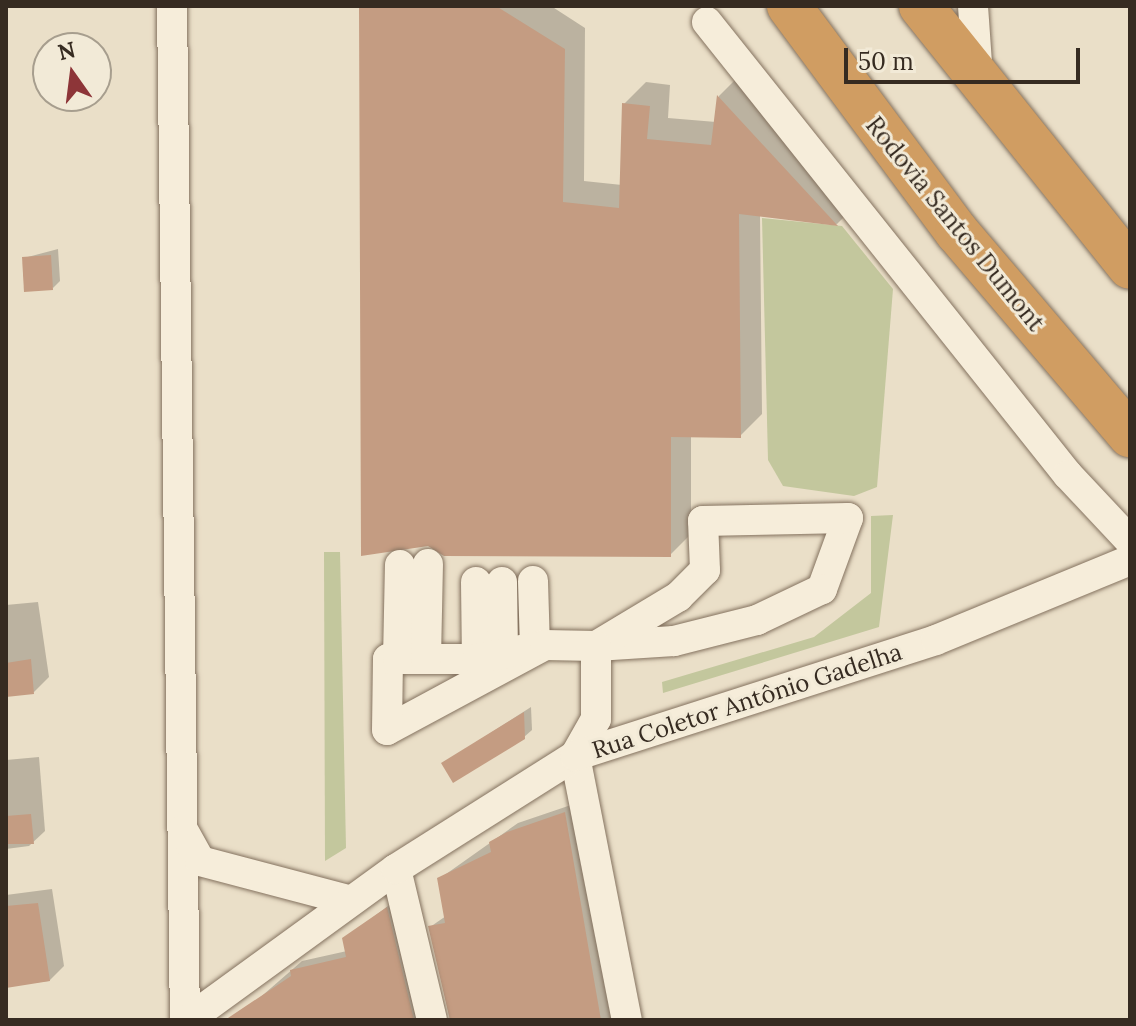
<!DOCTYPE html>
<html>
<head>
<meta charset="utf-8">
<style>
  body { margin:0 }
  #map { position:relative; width:1136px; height:1026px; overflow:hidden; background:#eadfc8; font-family:Lora,serif }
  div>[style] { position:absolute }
  .green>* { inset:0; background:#c3c79d }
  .shadow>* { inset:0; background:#0003 }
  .building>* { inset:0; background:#c49c82 }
  .roads { filter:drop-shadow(0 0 2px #84725f) drop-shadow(0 0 2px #84725f) }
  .minor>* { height:30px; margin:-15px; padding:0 15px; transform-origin:15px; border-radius:15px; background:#f6edda }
  .highway>* { height:44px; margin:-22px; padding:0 22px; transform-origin:22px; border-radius:22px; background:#d09d62 }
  span { translate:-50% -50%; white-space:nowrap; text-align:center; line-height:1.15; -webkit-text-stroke:6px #f2ead7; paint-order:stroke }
  .street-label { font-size:24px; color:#362b21 }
  .frame { position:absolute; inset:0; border:8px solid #362b21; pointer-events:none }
  .north { position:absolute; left:32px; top:32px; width:80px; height:80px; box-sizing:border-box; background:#f2ead7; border:2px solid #a79e8e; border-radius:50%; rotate:346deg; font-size:22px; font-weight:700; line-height:32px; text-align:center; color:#362b21 }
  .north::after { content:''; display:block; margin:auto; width:28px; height:36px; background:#8d3538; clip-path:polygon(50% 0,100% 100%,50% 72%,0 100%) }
  .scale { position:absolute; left:844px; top:48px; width:236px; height:36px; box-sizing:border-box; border:4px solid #362b21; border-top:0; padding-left:10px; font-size:24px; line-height:28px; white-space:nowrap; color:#362b21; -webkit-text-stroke:6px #f2ead7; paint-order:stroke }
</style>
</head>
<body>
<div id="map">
  <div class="green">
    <i style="clip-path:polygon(762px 218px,842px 226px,893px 289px,877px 487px,854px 496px,783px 486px,768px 460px)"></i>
    <i style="clip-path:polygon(893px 515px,879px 627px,663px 693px,662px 682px,814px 637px,871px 593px,871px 516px)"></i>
    <i style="clip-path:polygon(324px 552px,340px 552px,346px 848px,325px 861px)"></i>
  </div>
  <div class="shadow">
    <i style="clip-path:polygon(361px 6px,551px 6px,585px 28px,584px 181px,622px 185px,624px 104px,646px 82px,670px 85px,668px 118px,716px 122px,719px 96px,740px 75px,858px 203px,837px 224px,760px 215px,762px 414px,740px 436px,691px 435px,691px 534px,670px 555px)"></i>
    <i style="clip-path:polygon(58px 249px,60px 281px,53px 288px,24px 258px)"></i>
    <i style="clip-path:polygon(38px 602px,49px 677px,34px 692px,6px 695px,6px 605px)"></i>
    <i style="clip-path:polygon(531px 707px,532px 730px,524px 737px,444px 763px)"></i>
    <i style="clip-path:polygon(39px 757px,45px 831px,29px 846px,6px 849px,6px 760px)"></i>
    <i style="clip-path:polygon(574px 804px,612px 1020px,450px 1020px,430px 927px,446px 916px,439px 879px,518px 823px)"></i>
    <i style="clip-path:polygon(52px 889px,64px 966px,49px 981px,6px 986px,6px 895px)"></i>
    <i style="clip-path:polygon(396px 900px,428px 1020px,234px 1020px,302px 961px,347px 951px,344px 939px)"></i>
  </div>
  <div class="building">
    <i style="clip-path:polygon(359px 6px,496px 6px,565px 49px,563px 202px,619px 208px,622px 103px,650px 106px,647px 139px,711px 145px,717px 95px,838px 226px,739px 214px,741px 438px,671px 437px,671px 557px,444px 556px,428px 546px,361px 556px)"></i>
    <i style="clip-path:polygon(51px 255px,53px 290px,24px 292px,22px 257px)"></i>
    <i style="clip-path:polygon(31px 659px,34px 694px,6px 697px,6px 663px)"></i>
    <i style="clip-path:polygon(524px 712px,525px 739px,453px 783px,441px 763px)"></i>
    <i style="clip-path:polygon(565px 812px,601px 1020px,450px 1020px,428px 926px,445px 923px,437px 878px,491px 852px,489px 842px,507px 832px)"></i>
    <i style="clip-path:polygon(31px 814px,34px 844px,6px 844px,6px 816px)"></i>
    <i style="clip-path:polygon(38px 903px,50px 981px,6px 988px,6px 906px)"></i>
    <i style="clip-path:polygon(387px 907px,414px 1020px,225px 1020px,291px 976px,290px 970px,346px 957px,342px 938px)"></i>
  </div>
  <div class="roads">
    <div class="minor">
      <i style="left:172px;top:6px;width:1014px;rotate:89.27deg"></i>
      <i style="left:973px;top:6px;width:72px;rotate:86deg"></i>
      <i style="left:707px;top:22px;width:579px;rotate:51.45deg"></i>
      <i style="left:1068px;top:475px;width:91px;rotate:46.8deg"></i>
      <i style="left:848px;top:518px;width:76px;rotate:110.1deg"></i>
      <i style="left:822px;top:589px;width:72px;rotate:154.5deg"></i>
      <i style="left:757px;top:620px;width:86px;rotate:165.8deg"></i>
      <i style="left:674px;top:641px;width:78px;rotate:176.3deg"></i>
      <i style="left:596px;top:646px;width:96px;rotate:-30.9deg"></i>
      <i style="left:678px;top:597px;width:38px;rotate:-45deg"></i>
      <i style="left:705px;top:570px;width:49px;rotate:-92.3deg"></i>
      <i style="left:703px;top:521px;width:145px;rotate:-1.2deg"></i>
      <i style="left:533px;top:581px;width:66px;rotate:88.3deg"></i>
      <i style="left:476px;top:582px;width:77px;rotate:89.3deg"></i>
      <i style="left:502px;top:582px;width:72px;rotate:89.2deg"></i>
      <i style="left:545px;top:645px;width:179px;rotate:151.7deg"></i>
      <i style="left:387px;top:730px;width:71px;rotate:-89.2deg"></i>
      <i style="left:388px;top:659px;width:89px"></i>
      <i style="left:477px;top:659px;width:69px;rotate:-11.6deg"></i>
      <i style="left:545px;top:645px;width:51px;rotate:1.1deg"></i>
      <i style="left:596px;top:646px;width:73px;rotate:90deg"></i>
      <i style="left:596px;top:719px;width:43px;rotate:119.6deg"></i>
      <i style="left:575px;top:756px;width:269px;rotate:78.9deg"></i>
      <i style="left:398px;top:659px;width:94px;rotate:-88.8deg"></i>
      <i style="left:426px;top:659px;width:95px;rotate:-88.8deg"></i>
      <i style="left:183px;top:830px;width:35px;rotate:61deg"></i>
      <i style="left:200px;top:861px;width:156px;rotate:14.8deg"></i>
      <i style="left:396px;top:869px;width:155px;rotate:76.6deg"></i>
      <i style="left:188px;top:1020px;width:257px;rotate:-36deg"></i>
      <i style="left:396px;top:869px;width:212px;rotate:-32.3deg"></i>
      <i style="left:575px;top:756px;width:379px;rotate:-17.8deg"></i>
      <i style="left:936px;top:640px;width:210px;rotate:-22.4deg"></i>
    </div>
    <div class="highway">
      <i style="left:789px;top:6px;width:282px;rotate:53.4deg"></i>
      <i style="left:957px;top:232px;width:267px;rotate:49.6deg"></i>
      <i style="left:921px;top:6px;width:334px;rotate:51.3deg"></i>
    </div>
  </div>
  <div class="street-label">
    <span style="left:955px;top:224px;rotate:51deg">Rodovia Santos Dumont</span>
    <span style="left:747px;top:701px;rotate:-18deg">Rua Coletor Antônio Gadelha</span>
  </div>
  <div class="frame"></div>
  <div class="north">N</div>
  <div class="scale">50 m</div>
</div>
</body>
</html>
